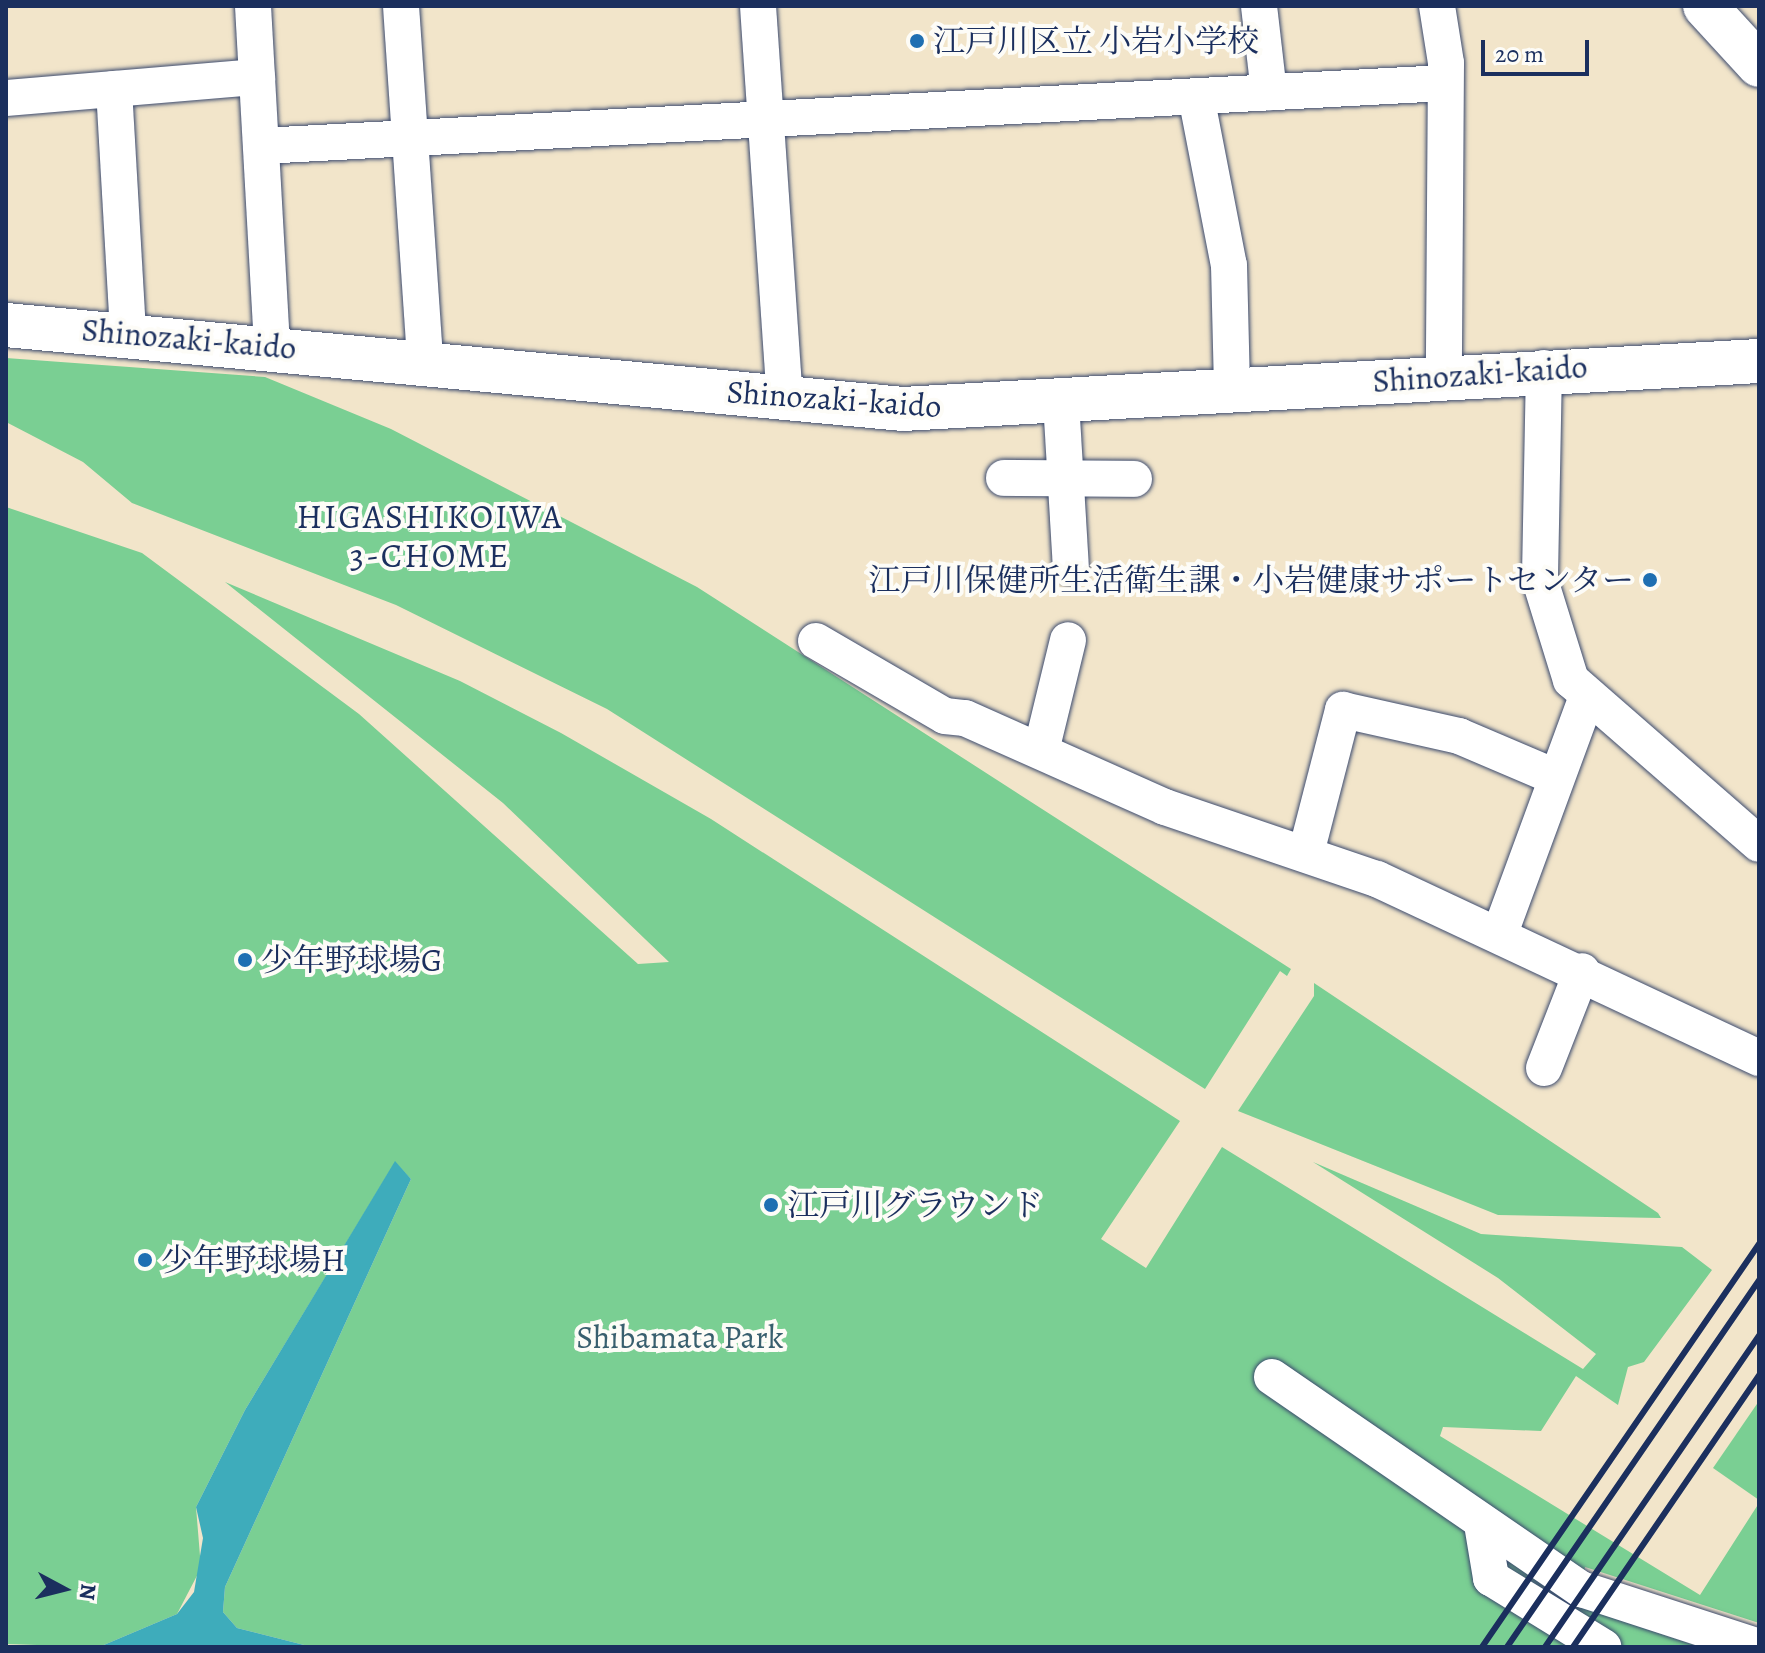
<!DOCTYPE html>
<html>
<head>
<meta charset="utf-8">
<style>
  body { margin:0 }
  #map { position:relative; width:1765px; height:1653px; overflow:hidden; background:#f2e5ca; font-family:Alegreya,"Noto Serif JP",serif }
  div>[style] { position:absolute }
  .green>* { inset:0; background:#7acf93 }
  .water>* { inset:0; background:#3eacbb }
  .roads { filter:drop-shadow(0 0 2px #3b4a6e) drop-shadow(0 0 2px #3b4a6e) }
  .minor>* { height:36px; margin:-18px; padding:0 18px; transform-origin:18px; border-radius:18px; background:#fff }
  .major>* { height:44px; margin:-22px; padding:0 22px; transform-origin:22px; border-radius:22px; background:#fff }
  .highway>* { height:44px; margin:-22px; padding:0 22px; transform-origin:22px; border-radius:22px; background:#fff }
  .rail>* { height:6px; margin:-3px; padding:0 3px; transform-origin:3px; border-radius:3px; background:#1b2f5e }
  .dots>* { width:22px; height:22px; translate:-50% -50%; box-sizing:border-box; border:4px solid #fdfcf7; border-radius:50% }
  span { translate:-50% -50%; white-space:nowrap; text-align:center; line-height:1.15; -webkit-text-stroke:8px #fdfcf7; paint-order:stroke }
  .poi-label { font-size:32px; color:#1b2f5e }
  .left { translate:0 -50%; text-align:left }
  .right { translate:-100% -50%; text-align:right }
  .street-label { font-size:32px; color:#1b2f5e }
  .park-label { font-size:32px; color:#385f6e }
  .neighbourhood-label { font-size:34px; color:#1b2f5e; letter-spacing:2px }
  .frame { position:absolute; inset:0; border:8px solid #1b2f5e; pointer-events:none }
  .north { position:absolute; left:24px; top:1549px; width:80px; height:80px; -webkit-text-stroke:6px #fdfcf7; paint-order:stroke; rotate:97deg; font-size:22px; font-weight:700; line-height:32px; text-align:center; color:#1b2f5e }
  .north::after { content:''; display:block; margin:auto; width:28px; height:36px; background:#1b2f5e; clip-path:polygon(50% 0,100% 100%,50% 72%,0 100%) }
  .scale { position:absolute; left:1481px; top:40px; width:108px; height:36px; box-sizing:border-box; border:4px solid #1b2f5e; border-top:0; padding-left:10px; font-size:24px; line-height:28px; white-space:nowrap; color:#1b2f5e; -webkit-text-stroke:6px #fdfcf7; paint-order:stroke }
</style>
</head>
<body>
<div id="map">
  <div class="green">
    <i style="clip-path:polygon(6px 358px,265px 377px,391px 429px,697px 587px,1291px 969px,1287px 976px,1280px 971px,1205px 1089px,607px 709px,396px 605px,132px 503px,83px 462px,6px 422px)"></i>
    <i style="clip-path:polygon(6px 507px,142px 553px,359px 714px,638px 964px,669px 962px,503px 803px,225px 582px,460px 681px,561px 733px,711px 819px,1180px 1121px,1101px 1239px,1146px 1268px,1222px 1147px,1583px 1369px,1596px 1354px,1498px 1278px,1313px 1162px,1481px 1234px,1682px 1247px,1712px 1270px,1644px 1362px,1628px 1367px,1618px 1405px,1576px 1376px,1541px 1431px,1443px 1427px,1440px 1436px,1700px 1595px,1759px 1503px,1759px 1623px,1585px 1567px,1578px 1606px,1700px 1647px,312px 1647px,237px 1628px,223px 1612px,225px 1587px,411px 1179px,395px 1162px,245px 1410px,196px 1507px,201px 1568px,177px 1614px,99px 1647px,6px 1644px)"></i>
    <i style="clip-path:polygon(1314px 983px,1658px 1213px,1661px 1218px,1498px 1215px,1238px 1111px,1314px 996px)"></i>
    <i style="clip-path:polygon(1759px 1401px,1759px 1500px,1713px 1468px)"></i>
  </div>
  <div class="water">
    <i style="clip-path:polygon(395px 1161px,411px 1179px,225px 1587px,223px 1612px,237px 1628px,312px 1647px,99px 1647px,177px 1614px,194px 1592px,203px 1538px,196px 1507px,245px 1410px)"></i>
  </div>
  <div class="roads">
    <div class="minor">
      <i style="left:253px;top:6px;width:340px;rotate:86.8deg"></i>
      <i style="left:401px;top:6px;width:357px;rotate:86.1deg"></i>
      <i style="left:758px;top:6px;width:393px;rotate:86.1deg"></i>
      <i style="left:1259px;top:6px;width:87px;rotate:83.4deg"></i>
      <i style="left:1437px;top:6px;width:58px;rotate:81deg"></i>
      <i style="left:1446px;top:63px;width:312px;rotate:90.4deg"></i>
      <i style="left:114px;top:89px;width:245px;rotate:86.7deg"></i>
      <i style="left:1196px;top:96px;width:172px;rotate:79deg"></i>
      <i style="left:1229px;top:265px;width:126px;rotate:88.6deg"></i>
      <i style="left:6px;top:98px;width:252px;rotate:-4.8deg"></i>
      <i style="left:262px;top:146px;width:1184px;rotate:-3.05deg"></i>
      <i style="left:1544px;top:368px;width:212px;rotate:91.1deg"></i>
      <i style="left:1540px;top:580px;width:105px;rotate:72.8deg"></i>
      <i style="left:1571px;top:680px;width:249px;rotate:41.1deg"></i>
      <i style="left:1061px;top:401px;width:166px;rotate:86.6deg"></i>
      <i style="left:1004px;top:478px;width:130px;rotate:0.4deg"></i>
      <i style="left:816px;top:641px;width:149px;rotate:30.2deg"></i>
      <i style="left:945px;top:716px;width:20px;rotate:6deg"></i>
      <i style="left:965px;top:718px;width:219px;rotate:24deg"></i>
      <i style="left:1165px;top:807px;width:224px;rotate:18.8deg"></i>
      <i style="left:1377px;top:879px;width:422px;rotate:25.1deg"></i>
      <i style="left:1041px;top:751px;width:114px;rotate:-76.3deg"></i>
      <i style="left:1306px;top:853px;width:148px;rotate:-75.5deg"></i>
      <i style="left:1343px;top:710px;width:119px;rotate:12.6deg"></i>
      <i style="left:1459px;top:736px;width:104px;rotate:23.1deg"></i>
      <i style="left:1500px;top:933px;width:252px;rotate:-69.8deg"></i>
      <i style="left:1544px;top:1068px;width:104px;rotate:-68.6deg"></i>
      <i style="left:1272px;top:1377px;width:375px;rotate:34.5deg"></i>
      <i style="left:1581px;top:1589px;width:187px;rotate:18deg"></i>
      <i style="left:1482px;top:1524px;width:55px;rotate:80.5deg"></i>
      <i style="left:1491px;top:1578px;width:132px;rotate:31.6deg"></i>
    </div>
    <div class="major">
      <i style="left:6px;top:325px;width:901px;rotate:5.35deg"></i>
      <i style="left:903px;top:409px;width:857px;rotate:-3.21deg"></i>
    </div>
    <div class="highway">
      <i style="left:1705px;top:6px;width:80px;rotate:47.5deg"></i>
    </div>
  </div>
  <div class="rail">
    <i style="left:1482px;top:1647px;width:489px;rotate:-55.5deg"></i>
    <i style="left:1507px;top:1647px;width:445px;rotate:-55.5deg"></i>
    <i style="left:1545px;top:1647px;width:378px;rotate:-55.5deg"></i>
    <i style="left:1573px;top:1647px;width:330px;rotate:-55.6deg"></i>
  </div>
  <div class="dots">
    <i style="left:917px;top:41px;background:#1f6fb2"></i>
    <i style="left:1650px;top:580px;background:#1f6fb2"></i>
    <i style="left:245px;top:960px;background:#1f6fb2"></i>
    <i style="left:771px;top:1205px;background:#1f6fb2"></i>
    <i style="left:145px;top:1260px;background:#1f6fb2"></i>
  </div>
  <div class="poi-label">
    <span class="left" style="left:933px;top:41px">江戸川区立 小岩小学校</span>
    <span class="right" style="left:1634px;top:580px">江戸川保健所生活衛生課・小岩健康サポートセンター</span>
    <span class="left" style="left:261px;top:960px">少年野球場G</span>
    <span class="left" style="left:787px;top:1205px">江戸川グラウンド</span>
    <span class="left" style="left:161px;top:1260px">少年野球場H</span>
  </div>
  <div class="street-label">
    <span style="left:189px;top:339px;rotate:5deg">Shinozaki-kaido</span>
    <span style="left:1480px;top:374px;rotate:-4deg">Shinozaki-kaido</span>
    <span style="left:834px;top:399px;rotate:4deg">Shinozaki-kaido</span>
  </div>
  <div class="park-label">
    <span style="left:680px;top:1337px">Shibamata Park</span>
  </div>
  <div class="neighbourhood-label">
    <span style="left:430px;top:536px">HIGASHIKOIWA<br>3-CHOME</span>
  </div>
  <div class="frame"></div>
  <div class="north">N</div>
  <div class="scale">20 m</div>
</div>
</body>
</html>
